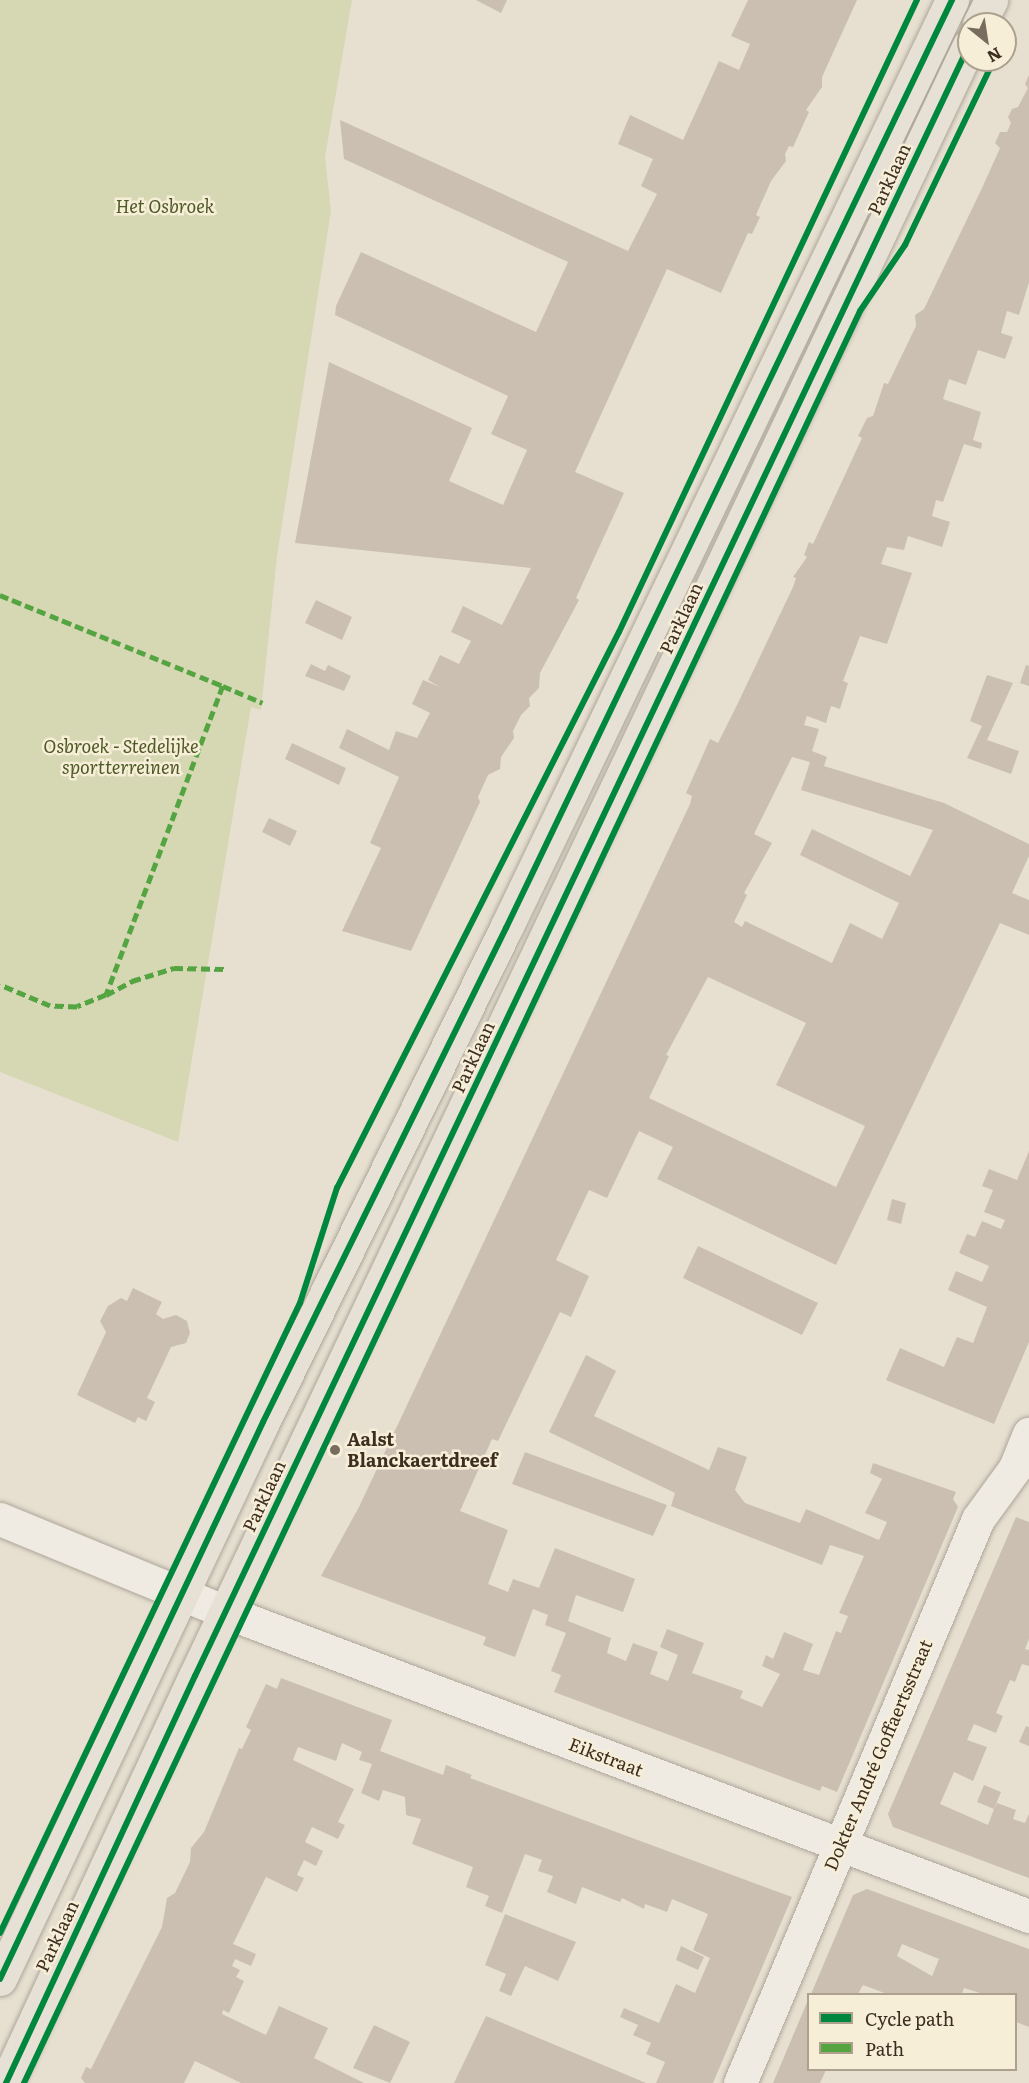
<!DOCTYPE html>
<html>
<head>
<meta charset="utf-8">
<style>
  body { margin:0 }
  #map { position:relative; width:1029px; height:2083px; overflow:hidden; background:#e7e0d1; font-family:Literata,serif }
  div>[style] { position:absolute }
  .green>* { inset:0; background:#d6d7b3 }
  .building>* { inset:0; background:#cbbfb2 }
  .roads { filter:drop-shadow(0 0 2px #ada599) drop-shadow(0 0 2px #ada599) }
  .minor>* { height:33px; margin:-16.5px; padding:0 16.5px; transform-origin:16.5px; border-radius:16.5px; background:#efebe3 }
  .major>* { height:33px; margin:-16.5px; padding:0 16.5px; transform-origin:16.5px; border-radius:16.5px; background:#e6e1d4 }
  .quiet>* { height:4.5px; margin-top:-2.25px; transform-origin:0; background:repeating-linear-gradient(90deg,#54a441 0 9px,transparent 0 13.5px) }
  .cycleway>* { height:6px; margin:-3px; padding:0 3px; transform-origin:3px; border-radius:3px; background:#00873e }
  .dots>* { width:16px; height:16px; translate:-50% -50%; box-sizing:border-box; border:3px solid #f7eed8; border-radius:50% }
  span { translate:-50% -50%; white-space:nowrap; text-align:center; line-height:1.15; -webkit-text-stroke:5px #f7eed8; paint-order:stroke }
  .street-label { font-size:18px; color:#3d2e20 }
  .park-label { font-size:18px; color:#4d5a26; font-style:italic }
  .poi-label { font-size:18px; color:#3d2e20; font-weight:700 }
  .left { translate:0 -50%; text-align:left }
  .legend { position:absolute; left:807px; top:1993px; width:210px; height:78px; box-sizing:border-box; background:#f7eed8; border:2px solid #ada18e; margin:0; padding:8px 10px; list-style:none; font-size:18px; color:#3d2e20 }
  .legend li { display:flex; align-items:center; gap:12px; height:30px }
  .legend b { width:30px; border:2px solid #ada18e }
  .north { position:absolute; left:957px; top:12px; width:60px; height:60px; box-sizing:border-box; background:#f7eed8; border:2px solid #ada18e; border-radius:50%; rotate:150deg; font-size:16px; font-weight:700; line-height:24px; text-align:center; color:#3d2e20 }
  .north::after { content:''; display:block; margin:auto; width:21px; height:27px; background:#786c5e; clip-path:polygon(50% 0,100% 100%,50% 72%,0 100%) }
</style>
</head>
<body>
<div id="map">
  <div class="green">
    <i style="clip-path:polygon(0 0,352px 0,325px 157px,331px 211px,277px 556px,261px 710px,251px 707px,178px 1142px,0 1072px)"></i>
  </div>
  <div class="building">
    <i style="clip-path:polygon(476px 0,507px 0,501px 13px)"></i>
    <i style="clip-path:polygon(748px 0,857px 0,822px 77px,822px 87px,806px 110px,809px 112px,793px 147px,789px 146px,785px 154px,786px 161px,771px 181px,756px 215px,760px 217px,752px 234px,748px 233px,721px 293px,667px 269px,575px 472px,624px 493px,576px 598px,579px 600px,540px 673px,539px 688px,529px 698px,530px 706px,521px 715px,513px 731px,514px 738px,501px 757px,500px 769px,488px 775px,478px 797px,480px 802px,411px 951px,342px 931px,381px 848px,370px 843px,399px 777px,339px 748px,347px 729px,389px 750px,396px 731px,417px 738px,430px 713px,412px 704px,423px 680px,440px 687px,428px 680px,440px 655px,459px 664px,471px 641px,451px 632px,463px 606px,502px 625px,531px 568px,295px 543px,329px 362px,472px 428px,449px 481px,503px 505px,527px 450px,491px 434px,508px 396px,335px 315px,336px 306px,361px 252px,536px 332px,568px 262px,344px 159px,340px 120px,628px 251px,657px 194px,641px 186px,653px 159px,618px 144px,630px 115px,683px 140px,719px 61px,739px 70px,750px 44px,731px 36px)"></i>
    <i style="clip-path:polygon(evenodd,1029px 75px,1029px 282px,1019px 315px,1007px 311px,1001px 333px,1013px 337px,1005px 359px,978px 350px,966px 385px,949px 379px,943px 399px,981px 412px,973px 440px,982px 443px,981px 449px,964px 444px,943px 502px,936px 500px,932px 516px,950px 522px,942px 547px,908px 536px,904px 550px,887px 547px,881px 564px,912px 573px,887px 644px,860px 636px,843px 681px,848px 683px,840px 709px,831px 706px,826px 723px,807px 716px,804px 725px,819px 729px,812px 751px,827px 757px,824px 766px,944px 803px,1029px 844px,1029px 856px,1012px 893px,1029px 900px,1029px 935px,1000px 923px,836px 1265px,657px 1179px,673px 1147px,639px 1131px,607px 1198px,589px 1190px,556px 1260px,589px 1276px,571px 1317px,560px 1312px,498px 1441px,492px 1439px,460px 1511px,508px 1530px,488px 1584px,508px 1592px,513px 1579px,539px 1588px,555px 1548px,635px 1579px,623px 1612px,576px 1595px,568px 1621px,611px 1638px,607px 1653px,626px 1661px,633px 1643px,658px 1652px,650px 1674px,668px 1681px,678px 1655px,660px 1647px,667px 1629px,704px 1643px,692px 1673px,743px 1691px,740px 1698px,762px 1707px,780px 1674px,762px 1666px,766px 1655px,773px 1659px,784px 1632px,813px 1644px,803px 1670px,819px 1675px,836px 1631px,841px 1633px,848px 1616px,839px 1613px,864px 1556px,830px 1545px,822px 1565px,706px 1520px,671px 1506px,675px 1493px,549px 1432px,586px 1355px,616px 1371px,594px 1416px,709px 1470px,718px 1447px,747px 1457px,735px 1490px,745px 1503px,800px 1523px,806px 1509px,879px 1540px,887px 1522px,865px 1513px,882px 1479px,870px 1473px,873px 1463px,956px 1492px,953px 1499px,958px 1507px,837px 1792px,822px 1786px,820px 1791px,554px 1692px,561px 1675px,551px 1671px,566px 1633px,545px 1625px,548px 1615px,533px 1609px,515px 1657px,483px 1645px,486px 1637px,321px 1576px,359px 1507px,690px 804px,692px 796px,686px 793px,710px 739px,718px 743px,737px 705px,793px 587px,796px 578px,793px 577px,807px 557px,804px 555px,809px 542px,813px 544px,862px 438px,858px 436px,867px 418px,873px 416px,884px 383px,888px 384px,916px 326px,915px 315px,924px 309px,982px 188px,1000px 148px,995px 143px,1000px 132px,1007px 132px,1011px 123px,1008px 117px,1012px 109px,1018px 107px,1028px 88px,1025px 84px,1029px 75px,792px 757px,810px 762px,801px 790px,933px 830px,910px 876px,812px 829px,800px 855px,899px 903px,882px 939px,850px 923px,832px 963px,745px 921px,742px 927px,734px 922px,747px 895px,744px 893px,772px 843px,754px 834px,792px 757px,1029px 75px,708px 977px,806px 1023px,776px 1085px,865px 1126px,836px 1187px,649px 1098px,669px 1056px,666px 1055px,708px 977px)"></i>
    <i style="clip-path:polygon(316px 600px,352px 617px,342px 640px,305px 623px)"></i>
    <i style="clip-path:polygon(311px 664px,325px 671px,328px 665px,351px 676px,344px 691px,305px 676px)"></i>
    <i style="clip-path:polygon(1026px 665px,1029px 666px,1029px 686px,1020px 683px)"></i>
    <i style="clip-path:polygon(987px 675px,1013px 683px,987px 740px,1019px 751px,1011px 774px,967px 758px,982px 726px,970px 721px)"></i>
    <i style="clip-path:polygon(292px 743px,346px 768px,339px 785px,285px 759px)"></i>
    <i style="clip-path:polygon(269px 818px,297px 831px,290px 846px,262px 832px)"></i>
    <i style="clip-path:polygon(1029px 1151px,1029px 1342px,994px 1424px,886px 1380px,900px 1348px,944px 1367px,957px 1337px,973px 1343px,987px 1307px,948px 1290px,956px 1271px,982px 1282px,989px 1266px,959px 1253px,967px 1234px,975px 1237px,982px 1221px,1001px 1229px,1005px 1220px,984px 1212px,993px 1190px,982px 1186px,989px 1169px,1017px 1180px)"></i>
    <i style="clip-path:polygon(892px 1199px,906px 1203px,901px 1224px,887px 1220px)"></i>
    <i style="clip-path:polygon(698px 1246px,818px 1303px,802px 1335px,683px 1278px)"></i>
    <i style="clip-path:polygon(133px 1288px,162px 1302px,156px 1314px,163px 1319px,176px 1315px,187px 1321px,190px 1333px,186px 1343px,171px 1347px,147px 1398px,155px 1402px,146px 1421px,138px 1417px,135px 1423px,77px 1395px,106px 1332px,100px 1321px,108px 1306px,121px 1298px,127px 1301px)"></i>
    <i style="clip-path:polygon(525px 1452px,667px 1505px,653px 1536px,512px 1484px)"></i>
    <i style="clip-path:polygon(1016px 1517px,1029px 1522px,1029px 1639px,1025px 1649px,1029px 1650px,1029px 1666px,1022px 1664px,1015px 1682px,1010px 1680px,996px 1713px,1003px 1716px,996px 1733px,974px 1724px,967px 1740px,987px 1747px,973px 1781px,954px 1772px,940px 1804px,988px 1825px,994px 1809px,977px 1802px,984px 1785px,1001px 1792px,994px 1809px,997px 1803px,1016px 1810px,1013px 1819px,1025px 1823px,1029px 1814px,1029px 1878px,893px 1827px,888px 1814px)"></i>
    <i style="clip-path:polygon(281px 1678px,392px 1720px,380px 1751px,443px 1775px,446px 1765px,472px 1775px,470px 1778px,792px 1897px,713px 2083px,656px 2083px,665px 2062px,646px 2054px,651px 2043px,633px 2035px,638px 2025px,620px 2017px,624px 2008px,659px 2023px,676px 1984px,695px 1993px,710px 1958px,693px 1950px,708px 1914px,672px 1899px,667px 1912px,645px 1904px,644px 1909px,622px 1898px,620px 1902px,582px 1887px,576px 1904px,547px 1892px,553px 1876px,538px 1871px,542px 1860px,525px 1854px,502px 1913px,485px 1906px,489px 1896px,466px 1887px,473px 1867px,412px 1844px,421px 1819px,406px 1815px,405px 1797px,383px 1790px,379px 1801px,361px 1793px,372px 1764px,359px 1760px,362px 1752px,342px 1743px,336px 1761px,298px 1747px,293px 1760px,354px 1789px,338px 1822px,345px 1825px,338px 1839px,312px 1827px,305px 1842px,323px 1851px,316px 1866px,304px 1860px,297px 1875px,304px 1878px,297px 1892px,266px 1877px,233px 1944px,256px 1954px,251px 1966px,235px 1959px,232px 1966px,240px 1970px,236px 1977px,244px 1981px,229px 2013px,223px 2010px,222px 2014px,266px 2035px,279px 2006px,328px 2028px,314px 2058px,364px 2083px,241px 2083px,195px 2061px,184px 2083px,85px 2083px,81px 2078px,86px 2067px,91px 2069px,162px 1927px,167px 1898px,175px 1893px,190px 1862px,191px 1848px,204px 1832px,239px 1748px,242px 1749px,251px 1730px,246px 1727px,266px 1684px,277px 1689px)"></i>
    <i style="clip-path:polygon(1026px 1726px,1029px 1727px,1029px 1746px,1019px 1742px)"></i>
    <i style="clip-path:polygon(evenodd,867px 1889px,1029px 1949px,1029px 2027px,1016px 2022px,1016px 1994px,983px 1994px,964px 1988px,962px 1994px,887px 1994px,863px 1985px,858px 1994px,811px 1994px,853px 1895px,867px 1889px,902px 1944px,939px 1959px,932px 1976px,897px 1956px,902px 1944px)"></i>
    <i style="clip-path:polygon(505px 1914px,576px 1942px,558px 1981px,525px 1966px,511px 1996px,499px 1991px,506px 1974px,485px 1965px)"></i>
    <i style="clip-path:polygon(681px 1946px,704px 1957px,698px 1970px,676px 1960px)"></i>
    <i style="clip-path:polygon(808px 2000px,808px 2070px,826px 2070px,820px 2083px,773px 2083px)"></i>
    <i style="clip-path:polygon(486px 2016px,646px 2083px,454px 2083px)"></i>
    <i style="clip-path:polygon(374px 2025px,410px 2042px,390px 2083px,353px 2068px)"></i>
  </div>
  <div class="roads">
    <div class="minor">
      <i style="left:0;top:1519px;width:244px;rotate:22.4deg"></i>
      <i style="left:226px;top:1612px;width:859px;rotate:20.74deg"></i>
      <i style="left:740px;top:2083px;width:612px;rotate:-67.12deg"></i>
      <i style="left:978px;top:1519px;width:63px;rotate:-54deg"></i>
      <i style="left:1015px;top:1468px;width:37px;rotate:-68deg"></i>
    </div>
    <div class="major">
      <i style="left:979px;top:24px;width:27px;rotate:-63deg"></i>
      <i style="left:0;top:1979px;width:616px;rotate:-64.72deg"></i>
      <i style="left:263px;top:1422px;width:551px;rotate:-63.81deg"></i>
      <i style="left:506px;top:928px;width:1030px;rotate:-64.33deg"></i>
      <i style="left:6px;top:2083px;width:449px;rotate:-65.1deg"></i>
      <i style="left:195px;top:1676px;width:1805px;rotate:-64.61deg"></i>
    </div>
  </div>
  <div class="quiet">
    <i style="left:0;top:595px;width:241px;rotate:22.2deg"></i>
    <i style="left:223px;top:686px;width:330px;rotate:110.7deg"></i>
    <i style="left:106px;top:995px;width:31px;rotate:158deg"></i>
    <i style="left:77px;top:1007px;width:27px;rotate:-178deg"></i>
    <i style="left:50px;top:1006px;width:54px;rotate:-157.2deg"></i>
    <i style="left:223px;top:686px;width:43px;rotate:23deg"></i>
    <i style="left:106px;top:995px;width:30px;rotate:-28deg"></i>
    <i style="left:132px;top:981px;width:44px;rotate:-17.2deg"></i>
    <i style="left:174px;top:968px;width:51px;rotate:1.1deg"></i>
  </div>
  <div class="cycleway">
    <i style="left:0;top:1933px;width:698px;rotate:-64.54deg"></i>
    <i style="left:300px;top:1303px;width:121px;rotate:-72.2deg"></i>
    <i style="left:337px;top:1188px;width:623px;rotate:-63.11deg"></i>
    <i style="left:619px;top:632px;width:699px;rotate:-64.76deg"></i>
    <i style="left:0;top:1979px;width:616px;rotate:-64.72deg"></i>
    <i style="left:263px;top:1422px;width:551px;rotate:-63.81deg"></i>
    <i style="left:506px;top:928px;width:1030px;rotate:-64.33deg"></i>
    <i style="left:6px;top:2083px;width:449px;rotate:-65.1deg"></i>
    <i style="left:195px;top:1676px;width:1805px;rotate:-64.61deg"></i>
    <i style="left:24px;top:2083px;width:1959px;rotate:-64.74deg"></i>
    <i style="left:860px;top:311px;width:80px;rotate:-55.7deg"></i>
    <i style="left:905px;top:245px;width:205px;rotate:-64.3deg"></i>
  </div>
  <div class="dots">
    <i style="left:335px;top:1450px;background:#786c5e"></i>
  </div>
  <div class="street-label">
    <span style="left:889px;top:179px;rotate:-65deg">Parklaan</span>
    <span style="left:681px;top:618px;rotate:-65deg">Parklaan</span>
    <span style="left:473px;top:1057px;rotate:-65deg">Parklaan</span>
    <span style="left:264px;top:1496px;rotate:-65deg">Parklaan</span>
    <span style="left:878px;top:1755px;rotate:-67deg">Dokter André Goffaertsstraat</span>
    <span style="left:606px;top:1757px;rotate:21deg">Eikstraat</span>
    <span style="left:57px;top:1936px;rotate:-65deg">Parklaan</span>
  </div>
  <div class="park-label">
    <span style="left:165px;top:206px">Het Osbroek</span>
    <span style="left:121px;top:757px">Osbroek - Stedelijke<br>sportterreinen</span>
  </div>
  <div class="poi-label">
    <span class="left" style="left:347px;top:1450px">Aalst<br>Blanckaertdreef</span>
  </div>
  <ul class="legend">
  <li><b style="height:8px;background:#00873e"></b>Cycle path</li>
  <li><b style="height:8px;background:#54a441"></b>Path</li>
  </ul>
  <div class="north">N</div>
</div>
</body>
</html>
